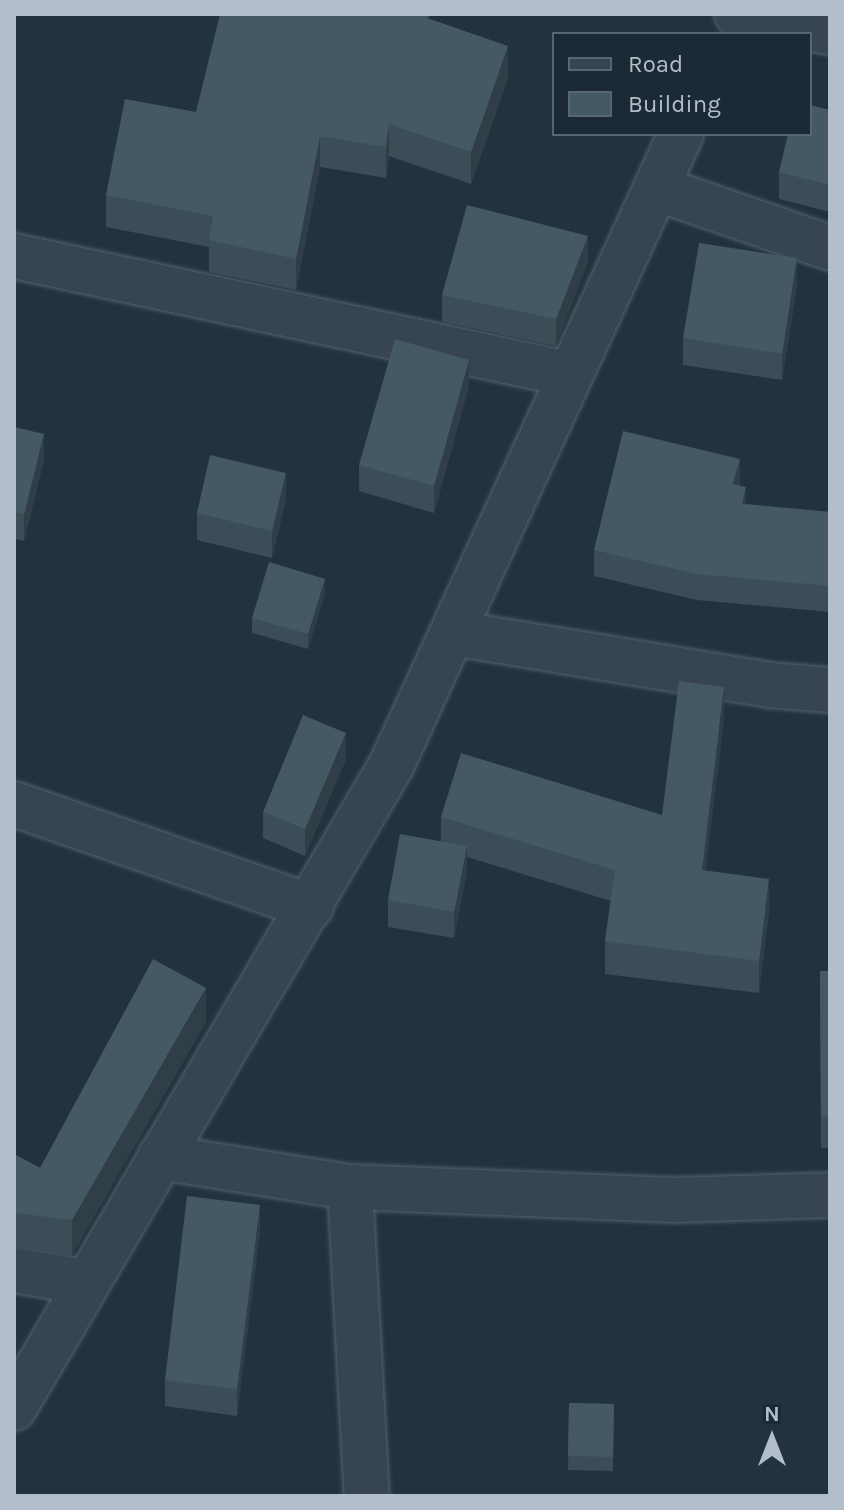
<!DOCTYPE html>
<html>
<head>
<meta charset="utf-8">
<style>
  body { margin:0 }
  #map { position:relative; width:844px; height:1510px; overflow:hidden; background:#22333f; font-family:Karla,sans-serif }
  div>[style] { position:absolute }
  .roads { filter:drop-shadow(0 0 2px #54626d) drop-shadow(0 0 2px #54626d) }
  .street>* { height:44px; margin:-22px; padding:0 22px; transform-origin:22px; border-radius:22px; background:#36454f }
  .wall>* { inset:0; background:#3b4d57 }
  .shaded-wall>* { inset:0; background:#303e47 }
  .building>* { inset:0; background:#455965 }
  span { translate:-50% -50%; white-space:nowrap; text-align:center; line-height:1.15; -webkit-text-stroke:6px #1b2a34; paint-order:stroke }
  .frame { position:absolute; inset:0; border:16px solid #b2bfca; pointer-events:none }
  .legend { position:absolute; left:552px; top:32px; width:260px; height:104px; box-sizing:border-box; background:#1b2a34; border:2px solid #576670; margin:0; padding:10px 14px; list-style:none; font-size:24px; color:#b2bfca }
  .legend li { display:flex; align-items:center; gap:16px; height:40px }
  .legend b { width:40px; border:2px solid #576670 }
  .north { position:absolute; left:732px; top:1398px; width:80px; height:80px; -webkit-text-stroke:6px #1b2a34; paint-order:stroke; rotate:0deg; font-size:22px; font-weight:700; line-height:32px; text-align:center; color:#b2bfca }
  .north::after { content:''; display:block; margin:auto; width:28px; height:36px; background:#b2bfca; clip-path:polygon(50% 0,100% 100%,50% 72%,0 100%) }
</style>
</head>
<body>
<div id="map">
  <div class="roads">
    <div class="street">
      <i style="left:737px;top:14px;width:95px;rotate:11deg"></i>
      <i style="left:656px;top:188px;width:184px;rotate:19deg"></i>
      <i style="left:14px;top:256px;width:566px;rotate:12.02deg"></i>
      <i style="left:453px;top:633px;width:320px;rotate:9.3deg"></i>
      <i style="left:769px;top:685px;width:61px;rotate:4.7deg"></i>
      <i style="left:14px;top:804px;width:314px;rotate:19.1deg"></i>
      <i style="left:160px;top:1157px;width:192px;rotate:9deg"></i>
      <i style="left:350px;top:1187px;width:325px;rotate:2.3deg"></i>
      <i style="left:675px;top:1200px;width:155px;rotate:-1.8deg"></i>
      <i style="left:350px;top:1187px;width:309px;rotate:86.9deg"></i>
      <i style="left:14px;top:1270px;width:71px;rotate:9.7deg"></i>
      <i style="left:14px;top:1408px;width:747px;rotate:-59.59deg"></i>
      <i style="left:392px;top:764px;width:693px;rotate:-65.36deg"></i>
    </div>
  </div>
  <div class="wall">
    <i style="clip-path:polygon(429px 14px,429px 19px,508px 78px,471px 184px,389px 156px,386px 178px,320px 167px,296px 290px,209px 272px,209px 247px,106px 227px,106px 195px,196px 112px)"></i>
    <i style="clip-path:polygon(830px 110px,830px 212px,779px 199px,779px 172px)"></i>
    <i style="clip-path:polygon(588px 262px,556px 346px,442px 322px,442px 295px)"></i>
    <i style="clip-path:polygon(797px 285px,782px 380px,683px 365px,683px 338px)"></i>
    <i style="clip-path:polygon(469px 386px,434px 513px,359px 491px,359px 465px)"></i>
    <i style="clip-path:polygon(14px 427px,44px 460px,24px 541px,14px 539px)"></i>
    <i style="clip-path:polygon(740px 486px,746px 504px,830px 512px,830px 612px,697px 600px,594px 576px,594px 550px)"></i>
    <i style="clip-path:polygon(286px 499px,272px 558px,197px 540px,197px 513px)"></i>
    <i style="clip-path:polygon(325px 594px,308px 649px,252px 633px,252px 618px)"></i>
    <i style="clip-path:polygon(724px 719px,705px 871px,769px 911px,759px 993px,605px 974px,605px 941px,611px 901px,467px 857px,467px 872px,454px 938px,388px 927px,388px 900px,441px 841px,441px 817px,662px 815px)"></i>
    <i style="clip-path:polygon(346px 759px,305px 856px,263px 838px,263px 812px)"></i>
    <i style="clip-path:polygon(820px 971px,830px 971px,830px 1148px,821px 1148px)"></i>
    <i style="clip-path:polygon(206px 1022px,72px 1255px,14px 1248px,14px 1154px,40px 1168px)"></i>
    <i style="clip-path:polygon(260px 1232px,237px 1416px,165px 1406px,165px 1380px)"></i>
    <i style="clip-path:polygon(569px 1403px,614px 1404px,613px 1471px,568px 1470px)"></i>
  </div>
  <div class="shaded-wall">
    <i style="clip-path:polygon(508px 46px,508px 78px,471px 184px,471px 152px)"></i>
    <i style="clip-path:polygon(389px 124px,389px 156px,386px 178px,386px 147px)"></i>
    <i style="clip-path:polygon(320px 136px,320px 167px,296px 290px,296px 259px)"></i>
    <i style="clip-path:polygon(588px 236px,588px 262px,556px 346px,556px 319px)"></i>
    <i style="clip-path:polygon(797px 258px,797px 285px,782px 380px,782px 354px)"></i>
    <i style="clip-path:polygon(469px 360px,469px 386px,434px 513px,434px 486px)"></i>
    <i style="clip-path:polygon(44px 434px,44px 460px,24px 541px,24px 514px)"></i>
    <i style="clip-path:polygon(740px 459px,740px 485px,733px 511px,733px 484px)"></i>
    <i style="clip-path:polygon(286px 473px,286px 499px,272px 558px,272px 531px)"></i>
    <i style="clip-path:polygon(746px 487px,746px 514px,742px 504px)"></i>
    <i style="clip-path:polygon(325px 579px,325px 594px,308px 649px,308px 634px)"></i>
    <i style="clip-path:polygon(724px 687px,724px 719px,702px 902px,702px 870px)"></i>
    <i style="clip-path:polygon(346px 733px,346px 759px,305px 856px,305px 829px)"></i>
    <i style="clip-path:polygon(467px 846px,467px 872px,454px 938px,454px 912px)"></i>
    <i style="clip-path:polygon(769px 879px,769px 911px,759px 993px,759px 961px)"></i>
    <i style="clip-path:polygon(206px 988px,206px 1022px,72px 1255px,72px 1220px)"></i>
    <i style="clip-path:polygon(260px 1205px,260px 1232px,237px 1416px,237px 1389px)"></i>
  </div>
  <div class="building">
    <i style="clip-path:polygon(220px 14px,427px 14px,427px 18px,508px 46px,471px 152px,389px 124px,386px 147px,320px 136px,296px 259px,209px 240px,213px 216px,106px 195px,125px 99px,196px 112px)"></i>
    <i style="clip-path:polygon(810px 105px,830px 110px,830px 185px,779px 172px,788px 134px,810px 134px)"></i>
    <i style="clip-path:polygon(467px 205px,588px 236px,556px 319px,442px 295px)"></i>
    <i style="clip-path:polygon(699px 243px,797px 258px,782px 354px,683px 338px)"></i>
    <i style="clip-path:polygon(395px 339px,469px 360px,434px 486px,359px 465px)"></i>
    <i style="clip-path:polygon(14px 427px,44px 434px,24px 514px,14px 512px)"></i>
    <i style="clip-path:polygon(623px 431px,740px 459px,733px 484px,746px 487px,742px 504px,830px 512px,830px 586px,697px 574px,594px 550px)"></i>
    <i style="clip-path:polygon(210px 455px,286px 473px,272px 531px,197px 513px)"></i>
    <i style="clip-path:polygon(269px 562px,325px 579px,308px 634px,252px 618px)"></i>
    <i style="clip-path:polygon(679px 681px,724px 687px,702px 870px,769px 879px,759px 961px,605px 941px,615px 870px,441px 817px,461px 753px,662px 815px)"></i>
    <i style="clip-path:polygon(303px 715px,346px 733px,305px 829px,263px 812px)"></i>
    <i style="clip-path:polygon(400px 834px,467px 846px,454px 912px,388px 900px)"></i>
    <i style="clip-path:polygon(153px 959px,206px 988px,72px 1220px,14px 1213px,14px 1154px,40px 1168px)"></i>
    <i style="clip-path:polygon(820px 971px,830px 971px,830px 1117px,821px 1117px)"></i>
    <i style="clip-path:polygon(187px 1196px,260px 1205px,237px 1389px,165px 1380px)"></i>
    <i style="clip-path:polygon(569px 1403px,614px 1404px,613px 1457px,568px 1456px)"></i>
  </div>
  <div class="frame"></div>
  <ul class="legend">
  <li><b style="height:10px;background:#36454f"></b>Road</li>
  <li><b style="height:22px;background:#455965"></b>Building</li>
  </ul>
  <div class="north">N</div>
</div>
</body>
</html>
